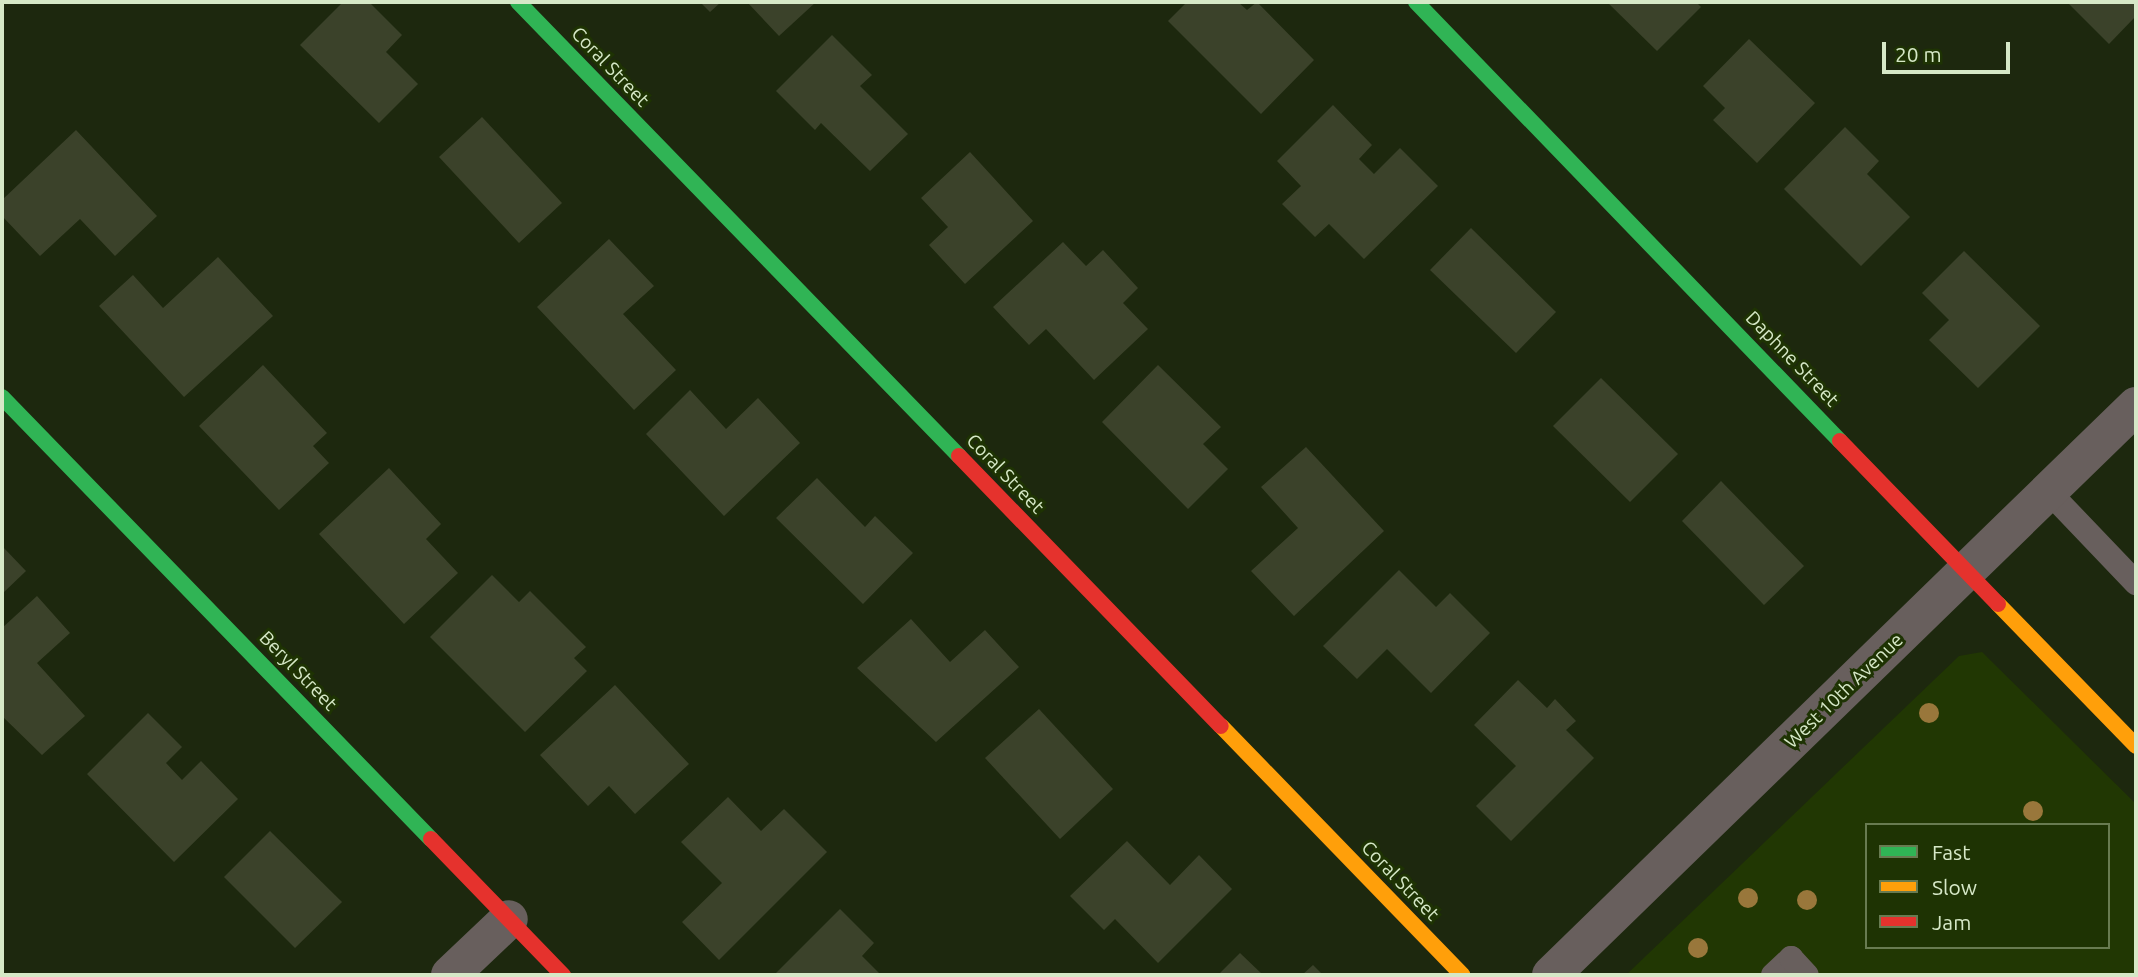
<!DOCTYPE html>
<html>
<head>
<meta charset="utf-8">
<style>
  body { margin:0 }
  #map { position:relative; width:2138px; height:977px; overflow:hidden; background:#1d280e; font-family:Ubuntu,sans-serif }
  div>[style] { position:absolute }
  .built>* { inset:0; background:#213703 }
  .building>* { inset:0; background:#3b422a }
  .lane>* { height:24px; margin:-12px; padding:0 12px; transform-origin:12px; border-radius:12px; background:#685f5d }
  .street>* { height:38px; margin:-19px; padding:0 19px; transform-origin:19px; border-radius:19px; background:#685f5d }
  .fast>* { height:16px; margin:-8px; padding:0 8px; transform-origin:8px; border-radius:8px; background:#30b455 }
  .slow>* { height:16px; margin:-8px; padding:0 8px; transform-origin:8px; border-radius:8px; background:#ff9f0a }
  .jam>* { height:16px; margin:-8px; padding:0 8px; transform-origin:8px; border-radius:8px; background:#e5322d }
  .trees>* { width:20px; height:20px; margin:-10px; border-radius:50%; background:#99773b }
  span { translate:-50% -50%; white-space:nowrap; text-align:center; line-height:1.15; -webkit-text-stroke:6px #1e3303; paint-order:stroke }
  .street-label { font-size:19px; color:#d6e8c7 }
  .frame { position:absolute; inset:0; border:4px solid #d6e8c7; pointer-events:none }
  .legend { position:absolute; left:1865px; top:823px; width:245px; height:126px; box-sizing:border-box; background:#1e3303; border:2px solid #687b51; margin:0; padding:9px 12px; list-style:none; font-size:21px; color:#d6e8c7 }
  .legend li { display:flex; align-items:center; gap:14px; height:35px }
  .legend b { width:35px; border:2px solid #687b51 }
  .scale { position:absolute; left:1882px; top:42px; width:128px; height:32px; box-sizing:border-box; border:4px solid #d6e8c7; border-top:0; padding-left:9px; font-size:21px; line-height:24px; white-space:nowrap; color:#d6e8c7; -webkit-text-stroke:5px #1e3303; paint-order:stroke }
</style>
</head>
<body>
<div id="map">
  <div class="built">
    <i style="clip-path:polygon(evenodd,1982px 652px,2136px 804px,2136px 975px,1626px 975px,1959px 656px,1982px 652px,1867px 825px,2108px 825px,2108px 947px,1867px 947px,1867px 825px)"></i>
  </div>
  <div class="building">
    <i style="clip-path:polygon(343px 2px,369px 2px,402px 35px,386px 52px,418px 84px,379px 123px,300px 45px)"></i>
    <i style="clip-path:polygon(700px 2px,721px 2px,710px 12px)"></i>
    <i style="clip-path:polygon(747px 2px,816px 2px,779px 36px)"></i>
    <i style="clip-path:polygon(1187px 2px,1238px 2px,1247px 10px,1257px 2px,1314px 60px,1261px 114px,1168px 21px)"></i>
    <i style="clip-path:polygon(1607px 2px,1696px 2px,1701px 7px,1657px 51px)"></i>
    <i style="clip-path:polygon(2067px 2px,2136px 2px,2136px 16px,2109px 44px)"></i>
    <i style="clip-path:polygon(832px 35px,872px 75px,860px 86px,908px 134px,870px 171px,821px 123px,815px 130px,776px 91px)"></i>
    <i style="clip-path:polygon(1749px 39px,1815px 103px,1757px 163px,1713px 120px,1725px 108px,1703px 86px)"></i>
    <i style="clip-path:polygon(1333px 105px,1372px 145px,1359px 159px,1374px 174px,1400px 148px,1438px 186px,1364px 259px,1329px 224px,1315px 237px,1282px 204px,1301px 186px,1277px 161px)"></i>
    <i style="clip-path:polygon(482px 117px,562px 203px,519px 243px,439px 157px)"></i>
    <i style="clip-path:polygon(1845px 127px,1879px 161px,1867px 174px,1910px 217px,1861px 266px,1784px 189px)"></i>
    <i style="clip-path:polygon(76px 130px,157px 216px,115px 256px,80px 219px,40px 256px,2px 216px,2px 200px)"></i>
    <i style="clip-path:polygon(970px 152px,1033px 221px,965px 284px,929px 245px,948px 227px,921px 198px)"></i>
    <i style="clip-path:polygon(1471px 228px,1556px 312px,1516px 353px,1430px 270px)"></i>
    <i style="clip-path:polygon(609px 239px,654px 286px,623px 314px,676px 370px,634px 410px,537px 307px)"></i>
    <i style="clip-path:polygon(1063px 242px,1086px 266px,1103px 250px,1138px 288px,1123px 303px,1148px 329px,1094px 380px,1046px 329px,1029px 345px,993px 307px)"></i>
    <i style="clip-path:polygon(1964px 251px,2040px 326px,1978px 388px,1929px 340px,1949px 320px,1922px 293px)"></i>
    <i style="clip-path:polygon(218px 257px,273px 316px,184px 397px,99px 306px,133px 275px,163px 308px)"></i>
    <i style="clip-path:polygon(263px 365px,327px 433px,313px 446px,329px 463px,279px 510px,199px 426px)"></i>
    <i style="clip-path:polygon(1158px 365px,1221px 427px,1203px 444px,1228px 469px,1188px 509px,1102px 422px)"></i>
    <i style="clip-path:polygon(1601px 378px,1678px 454px,1630px 502px,1553px 426px)"></i>
    <i style="clip-path:polygon(690px 390px,726px 429px,758px 398px,800px 443px,724px 516px,646px 434px)"></i>
    <i style="clip-path:polygon(1306px 447px,1384px 531px,1294px 616px,1251px 571px,1298px 528px,1261px 487px)"></i>
    <i style="clip-path:polygon(389px 468px,441px 524px,426px 539px,458px 573px,404px 624px,319px 534px)"></i>
    <i style="clip-path:polygon(817px 478px,865px 527px,875px 516px,913px 553px,863px 604px,776px 518px)"></i>
    <i style="clip-path:polygon(1721px 481px,1804px 566px,1764px 605px,1682px 521px)"></i>
    <i style="clip-path:polygon(2px 546px,26px 571px,2px 594px)"></i>
    <i style="clip-path:polygon(1399px 570px,1436px 607px,1450px 593px,1490px 633px,1431px 693px,1387px 649px,1357px 679px,1323px 646px)"></i>
    <i style="clip-path:polygon(492px 575px,519px 602px,530px 591px,586px 647px,574px 658px,587px 671px,525px 732px,430px 637px)"></i>
    <i style="clip-path:polygon(37px 596px,70px 633px,37px 663px,85px 716px,42px 755px,2px 716px,2px 628px)"></i>
    <i style="clip-path:polygon(911px 619px,950px 662px,985px 630px,1019px 667px,936px 742px,857px 668px)"></i>
    <i style="clip-path:polygon(1518px 680px,1547px 708px,1555px 699px,1576px 721px,1566px 730px,1594px 758px,1511px 841px,1476px 806px,1516px 766px,1474px 725px)"></i>
    <i style="clip-path:polygon(615px 685px,689px 764px,635px 814px,609px 786px,588px 806px,540px 755px)"></i>
    <i style="clip-path:polygon(1039px 709px,1113px 789px,1060px 839px,985px 758px)"></i>
    <i style="clip-path:polygon(148px 713px,182px 747px,166px 763px,182px 780px,201px 761px,238px 799px,174px 862px,87px 774px)"></i>
    <i style="clip-path:polygon(728px 797px,761px 831px,784px 809px,827px 852px,719px 960px,682px 922px,722px 883px,681px 842px)"></i>
    <i style="clip-path:polygon(270px 831px,342px 902px,295px 948px,224px 877px)"></i>
    <i style="clip-path:polygon(1127px 841px,1170px 885px,1199px 855px,1232px 889px,1158px 963px,1115px 919px,1104px 930px,1070px 896px)"></i>
    <i style="clip-path:polygon(840px 909px,874px 943px,862px 956px,881px 975px,774px 975px)"></i>
    <i style="clip-path:polygon(1240px 953px,1263px 975px,1218px 975px)"></i>
    <i style="clip-path:polygon(1313px 965px,1323px 975px,1302px 975px)"></i>
  </div>
  <div class="lane">
    <i style="left:2049px;top:492px;width:126px;rotate:46.3deg"></i>
    <i style="left:1773px;top:975px;width:25px;rotate:-43deg"></i>
    <i style="left:1791px;top:958px;width:23px;rotate:47deg"></i>
  </div>
  <div class="street">
    <i style="left:450px;top:975px;width:81px;rotate:-43.5deg"></i>
    <i style="left:1551px;top:975px;width:816px;rotate:-44.21deg"></i>
  </div>
  <div class="fast">
    <i style="left:518px;top:2px;width:633px;rotate:45.83deg"></i>
    <i style="left:1416px;top:2px;width:610px;rotate:46deg"></i>
    <i style="left:2px;top:397px;width:616px;rotate:45.86deg"></i>
  </div>
  <div class="slow">
    <i style="left:1998px;top:604px;width:198px;rotate:45.8deg"></i>
    <i style="left:1221px;top:726px;width:347px;rotate:45.9deg"></i>
  </div>
  <div class="jam">
    <i style="left:1840px;top:441px;width:227px;rotate:45.9deg"></i>
    <i style="left:959px;top:456px;width:376px;rotate:45.9deg"></i>
    <i style="left:431px;top:839px;width:190px;rotate:45.9deg"></i>
  </div>
  <div class="trees">
    <i style="left:1929px;top:713px"></i>
    <i style="left:2033px;top:811px"></i>
    <i style="left:1748px;top:898px"></i>
    <i style="left:1807px;top:900px"></i>
    <i style="left:1698px;top:948px"></i>
  </div>
  <div class="street-label">
    <span style="left:610px;top:67px;rotate:46deg">Coral Street</span>
    <span style="left:1792px;top:359px;rotate:46deg">Daphne Street</span>
    <span style="left:1005px;top:474px;rotate:46deg">Coral Street</span>
    <span style="left:298px;top:671px;rotate:46deg">Beryl Street</span>
    <span style="left:1844px;top:691px;rotate:-44deg">West 10th Avenue</span>
    <span style="left:1400px;top:881px;rotate:46deg">Coral Street</span>
  </div>
  <div class="frame"></div>
  <ul class="legend">
  <li><b style="height:9px;background:#30b455"></b>Fast</li>
  <li><b style="height:9px;background:#ff9f0a"></b>Slow</li>
  <li><b style="height:9px;background:#e5322d"></b>Jam</li>
  </ul>
  <div class="scale">20 m</div>
</div>
</body>
</html>
